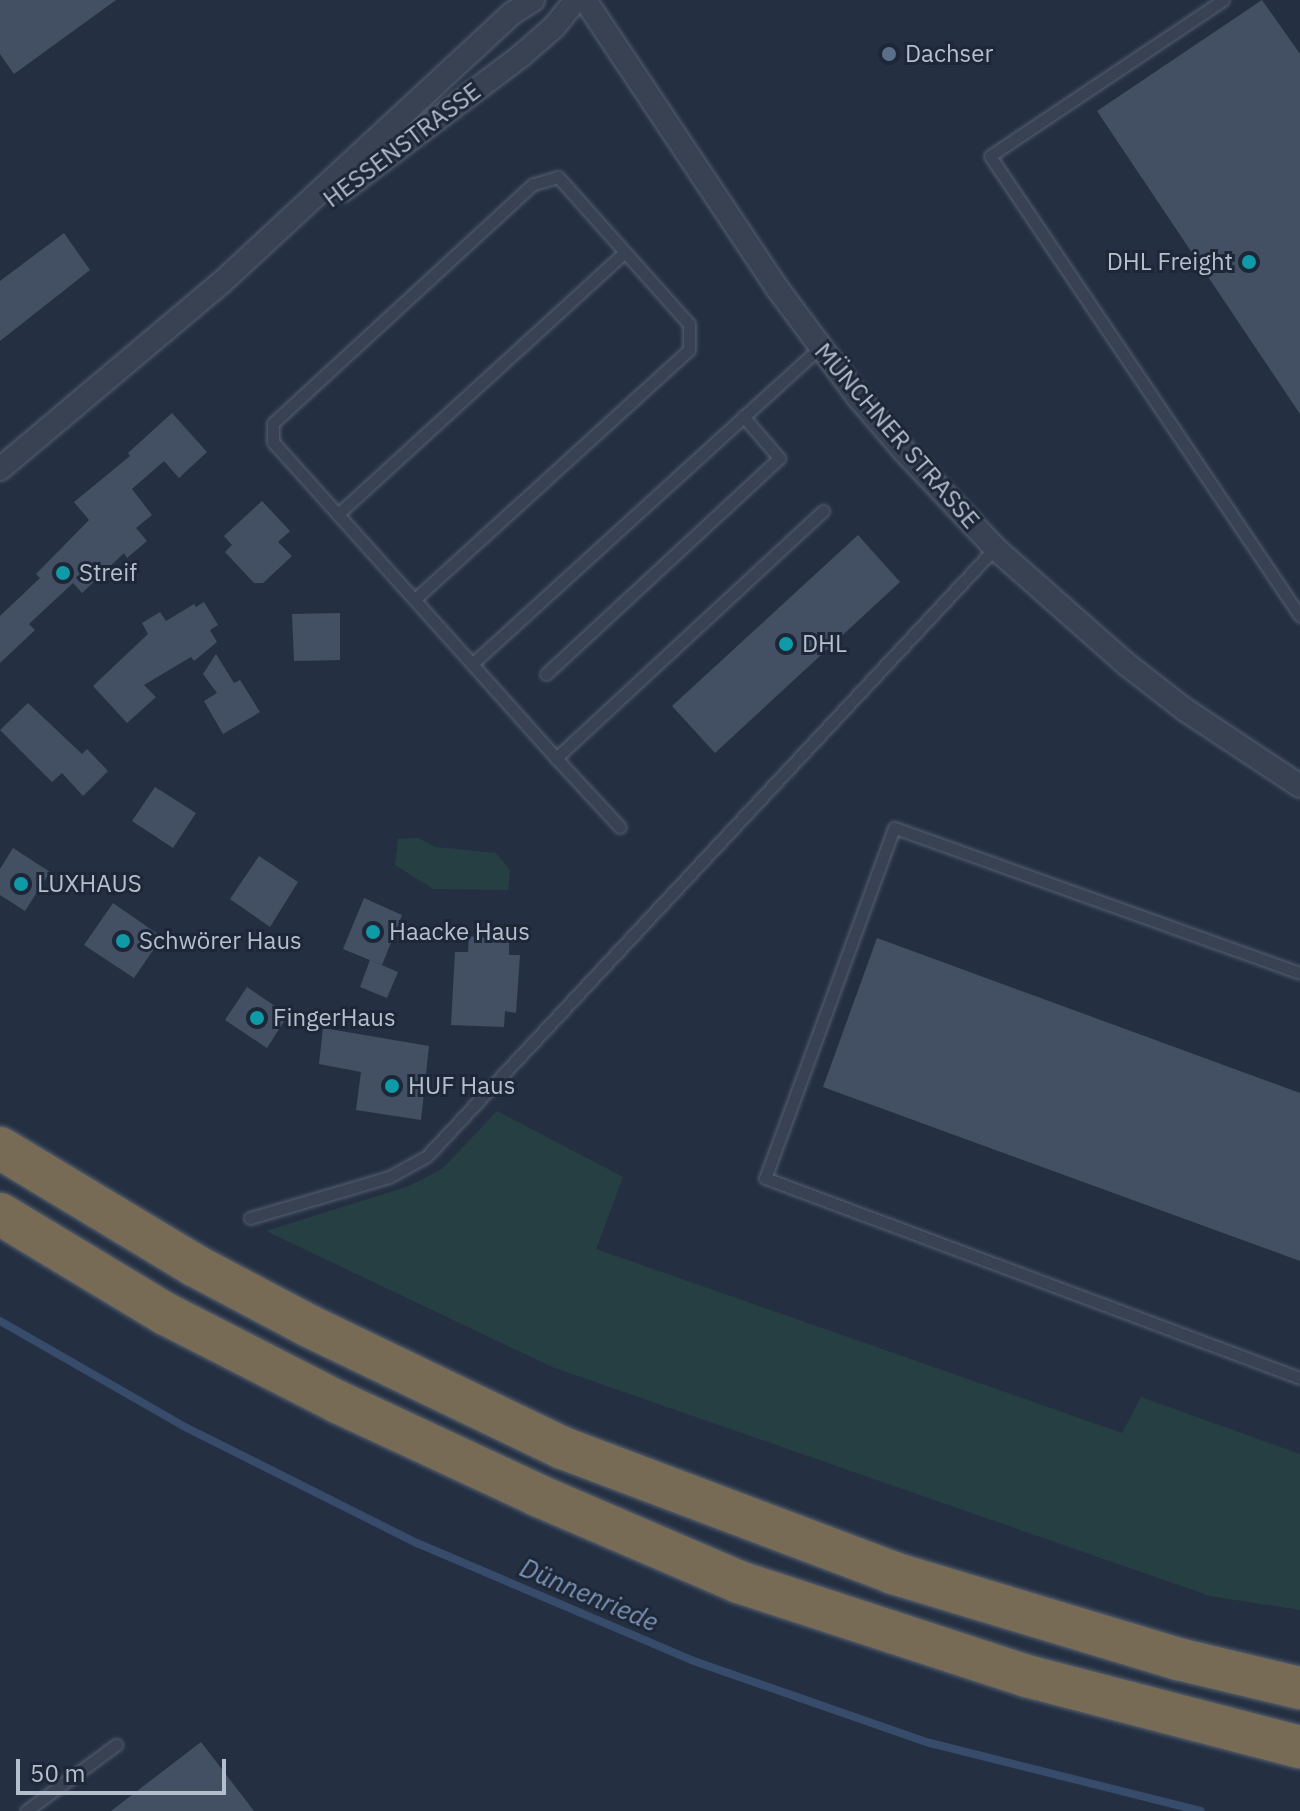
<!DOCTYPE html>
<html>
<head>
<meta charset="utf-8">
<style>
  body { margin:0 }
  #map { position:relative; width:1300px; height:1811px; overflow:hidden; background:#243042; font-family:"IBM Plex Sans",sans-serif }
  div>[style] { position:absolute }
  .green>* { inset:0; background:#263f43 }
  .stream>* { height:8px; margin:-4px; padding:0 4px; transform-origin:4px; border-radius:4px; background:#374b6a }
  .building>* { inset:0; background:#435064 }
  .roads { filter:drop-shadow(0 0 2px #56606f) drop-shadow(0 0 2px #56606f) }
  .service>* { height:11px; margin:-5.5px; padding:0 5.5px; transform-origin:5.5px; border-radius:5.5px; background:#384252 }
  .minor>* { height:22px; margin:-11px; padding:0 11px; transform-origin:11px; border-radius:11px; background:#384252 }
  .motorway>* { height:42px; margin:-21px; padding:0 21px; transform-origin:21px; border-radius:21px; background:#786b55 }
  .dots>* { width:22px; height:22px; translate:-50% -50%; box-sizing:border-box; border:4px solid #1d2737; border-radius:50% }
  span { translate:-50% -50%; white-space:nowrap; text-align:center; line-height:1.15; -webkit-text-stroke:6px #1d2737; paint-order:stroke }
  .poi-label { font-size:24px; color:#b5becc }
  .left { translate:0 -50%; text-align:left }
  .right { translate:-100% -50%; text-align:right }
  .street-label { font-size:24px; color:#b5becc }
  .water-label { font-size:26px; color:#7b93b5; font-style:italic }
  .scale { position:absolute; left:16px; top:1759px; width:210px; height:36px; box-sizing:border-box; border:4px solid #b5becc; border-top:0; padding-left:10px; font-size:24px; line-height:28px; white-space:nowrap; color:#b5becc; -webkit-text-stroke:6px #1d2737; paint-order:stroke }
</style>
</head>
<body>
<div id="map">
  <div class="green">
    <i style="clip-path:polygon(418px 838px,436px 847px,496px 853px,510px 870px,508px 890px,433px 889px,395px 865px,398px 839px)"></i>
    <i style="clip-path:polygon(497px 1111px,623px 1177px,596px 1249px,1122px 1433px,1141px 1397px,1300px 1454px,1300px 1610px,1210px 1596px,552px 1367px,266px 1231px,409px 1186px,442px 1169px)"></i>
  </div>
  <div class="stream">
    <i style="left:0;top:1321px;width:211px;rotate:29.8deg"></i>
    <i style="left:183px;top:1426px;width:262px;rotate:26.6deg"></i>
    <i style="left:417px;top:1543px;width:298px;rotate:23.1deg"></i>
    <i style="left:691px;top:1660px;width:253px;rotate:19.2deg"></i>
    <i style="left:930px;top:1743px;width:279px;rotate:14.1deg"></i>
  </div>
  <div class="building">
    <i style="clip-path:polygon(0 0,116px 0,14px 74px,0 54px)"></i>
    <i style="clip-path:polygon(1262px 0,1300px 54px,1300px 414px,1097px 111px)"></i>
    <i style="clip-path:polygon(64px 233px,90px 270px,0 341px,0 281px)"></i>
    <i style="clip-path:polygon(172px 413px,207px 452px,179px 478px,164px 461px,132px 489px,152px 515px,136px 528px,147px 541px,127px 558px,124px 553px,82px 593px,73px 583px,29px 624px,35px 630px,0 663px,0 616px,40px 578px,36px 574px,89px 520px,74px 502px,130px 456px,128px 453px)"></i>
    <i style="clip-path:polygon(262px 501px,290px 531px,278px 542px,292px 556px,263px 583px,254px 583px,225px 552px,232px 545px,224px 536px)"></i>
    <i style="clip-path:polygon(858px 535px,900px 582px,715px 753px,672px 706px)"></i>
    <i style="clip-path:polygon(204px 602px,218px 625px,210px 630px,217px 642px,194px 661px,191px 657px,144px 685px,156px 697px,127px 723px,93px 686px,148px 634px,142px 623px,160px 612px,166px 621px,194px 604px,196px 607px)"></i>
    <i style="clip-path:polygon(340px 613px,340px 660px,294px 661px,292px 614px)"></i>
    <i style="clip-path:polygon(216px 654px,234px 683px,240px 680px,260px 712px,223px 734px,204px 701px,217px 693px,203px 674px)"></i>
    <i style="clip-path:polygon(28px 703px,82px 754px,87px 749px,108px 771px,83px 796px,62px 773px,52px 782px,0 730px)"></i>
    <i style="clip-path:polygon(155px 787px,196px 813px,173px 848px,132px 821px)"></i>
    <i style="clip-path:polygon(13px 848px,50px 872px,25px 911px,0 895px,0 869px)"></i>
    <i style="clip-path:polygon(259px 856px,298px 882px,270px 927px,230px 899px)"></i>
    <i style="clip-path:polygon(364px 898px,402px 915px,382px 965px,343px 949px)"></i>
    <i style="clip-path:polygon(113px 903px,162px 937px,134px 978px,84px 945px)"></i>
    <i style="clip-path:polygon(469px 936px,509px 940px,509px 955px,520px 955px,516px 1013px,505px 1011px,504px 1027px,451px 1025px,455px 952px,468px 952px)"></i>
    <i style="clip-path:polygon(877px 938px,1300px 1093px,1300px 1261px,823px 1087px)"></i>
    <i style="clip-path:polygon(370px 960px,398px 972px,387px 998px,360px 987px)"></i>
    <i style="clip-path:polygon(247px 987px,288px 1015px,267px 1048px,225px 1020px)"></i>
    <i style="clip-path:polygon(323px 1028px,429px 1046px,421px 1120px,356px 1110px,361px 1072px,319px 1064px)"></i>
    <i style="clip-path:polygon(201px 1742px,254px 1811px,111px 1811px)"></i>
  </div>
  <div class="roads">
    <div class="service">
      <i style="left:1223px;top:0;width:280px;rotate:146.2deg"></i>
      <i style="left:990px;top:156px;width:555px;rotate:56.02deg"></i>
      <i style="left:338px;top:514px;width:387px;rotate:-42.4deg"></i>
      <i style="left:415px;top:599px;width:370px;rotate:-42.3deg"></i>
      <i style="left:689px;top:350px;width:26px;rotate:-90deg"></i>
      <i style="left:689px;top:324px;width:197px;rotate:-131.7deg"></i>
      <i style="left:558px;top:177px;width:26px;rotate:164deg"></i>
      <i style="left:533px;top:184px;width:353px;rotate:137.4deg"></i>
      <i style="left:273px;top:423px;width:19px;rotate:90deg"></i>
      <i style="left:273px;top:442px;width:298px;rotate:48.1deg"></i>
      <i style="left:472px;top:664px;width:471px;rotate:-42.3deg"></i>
      <i style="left:472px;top:664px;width:126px;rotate:48.2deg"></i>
      <i style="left:556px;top:758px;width:364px;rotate:-42.8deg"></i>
      <i style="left:546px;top:674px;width:318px;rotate:-42.8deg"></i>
      <i style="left:779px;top:458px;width:55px;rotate:-130.6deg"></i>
      <i style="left:556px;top:758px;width:94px;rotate:47.2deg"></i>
      <i style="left:1300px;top:973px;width:431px;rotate:-160.3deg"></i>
      <i style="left:894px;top:828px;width:373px;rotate:110.2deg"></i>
      <i style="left:765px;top:1178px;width:571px;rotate:20.5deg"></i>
      <i style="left:250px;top:1218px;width:145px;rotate:-16.4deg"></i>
      <i style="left:389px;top:1177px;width:43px;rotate:-28.9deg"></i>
      <i style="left:427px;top:1156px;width:832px;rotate:-46.95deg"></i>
      <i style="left:26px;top:1811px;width:112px;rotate:-36.3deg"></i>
    </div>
    <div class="minor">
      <i style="left:585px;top:0;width:346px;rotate:56.3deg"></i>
      <i style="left:777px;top:288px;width:136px;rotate:53.4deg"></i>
      <i style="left:858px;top:397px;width:72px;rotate:49.5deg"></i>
      <i style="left:905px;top:452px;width:132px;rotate:46.8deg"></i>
      <i style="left:995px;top:548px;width:174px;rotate:41.5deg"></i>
      <i style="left:1125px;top:663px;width:75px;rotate:37.9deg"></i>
      <i style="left:1184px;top:709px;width:139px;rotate:33.6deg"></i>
      <i style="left:343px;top:190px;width:224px;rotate:-37deg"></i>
      <i style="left:522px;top:55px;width:43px;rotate:-41.2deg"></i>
      <i style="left:554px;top:27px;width:35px;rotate:-51deg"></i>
      <i style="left:0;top:469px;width:289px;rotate:-40.1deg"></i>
      <i style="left:221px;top:283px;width:396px;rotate:-42.8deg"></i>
      <i style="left:511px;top:14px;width:26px;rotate:-32deg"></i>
    </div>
    <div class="motorway">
      <i style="left:0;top:1148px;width:227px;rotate:31.1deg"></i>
      <i style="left:194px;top:1265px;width:130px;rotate:27.9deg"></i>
      <i style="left:309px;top:1326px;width:282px;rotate:25.7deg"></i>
      <i style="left:563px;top:1448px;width:353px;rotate:20.7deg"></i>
      <i style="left:893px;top:1573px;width:298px;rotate:16.8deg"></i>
      <i style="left:1178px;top:1659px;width:125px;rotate:13.4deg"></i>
      <i style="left:0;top:1214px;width:194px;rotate:31.1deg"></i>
      <i style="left:166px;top:1314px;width:195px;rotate:27.1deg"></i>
      <i style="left:340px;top:1403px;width:217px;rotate:25deg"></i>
      <i style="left:537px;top:1495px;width:220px;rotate:23.3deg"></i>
      <i style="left:739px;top:1582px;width:303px;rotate:18.1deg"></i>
      <i style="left:1027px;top:1676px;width:282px;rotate:14.6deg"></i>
    </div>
  </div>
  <div class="dots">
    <i style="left:889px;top:54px;background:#5c6f8a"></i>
    <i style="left:1249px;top:262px;background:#0f9aa8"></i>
    <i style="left:63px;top:573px;background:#0f9aa8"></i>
    <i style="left:786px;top:644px;background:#0f9aa8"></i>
    <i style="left:21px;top:884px;background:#0f9aa8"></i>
    <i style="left:373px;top:932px;background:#0f9aa8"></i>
    <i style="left:123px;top:941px;background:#0f9aa8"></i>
    <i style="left:257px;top:1018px;background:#0f9aa8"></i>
    <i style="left:392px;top:1086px;background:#0f9aa8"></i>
  </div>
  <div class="poi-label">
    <span class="left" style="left:905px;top:54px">Dachser</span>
    <span class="right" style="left:1233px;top:262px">DHL Freight</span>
    <span class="left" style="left:79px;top:573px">Streif</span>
    <span class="left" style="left:802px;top:644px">DHL</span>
    <span class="left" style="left:37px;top:884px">LUXHAUS</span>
    <span class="left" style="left:389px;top:932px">Haacke Haus</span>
    <span class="left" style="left:139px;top:941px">Schwörer Haus</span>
    <span class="left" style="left:273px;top:1018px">FingerHaus</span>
    <span class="left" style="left:408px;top:1086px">HUF Haus</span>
  </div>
  <div class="street-label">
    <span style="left:402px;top:145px;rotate:-37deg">HESSENSTRASSE</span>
    <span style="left:897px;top:436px;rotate:49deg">MÜNCHNER STRASSE</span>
  </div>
  <div class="water-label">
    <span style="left:589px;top:1595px;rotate:23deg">Dünnenriede</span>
  </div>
  <div class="scale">50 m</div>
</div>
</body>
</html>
